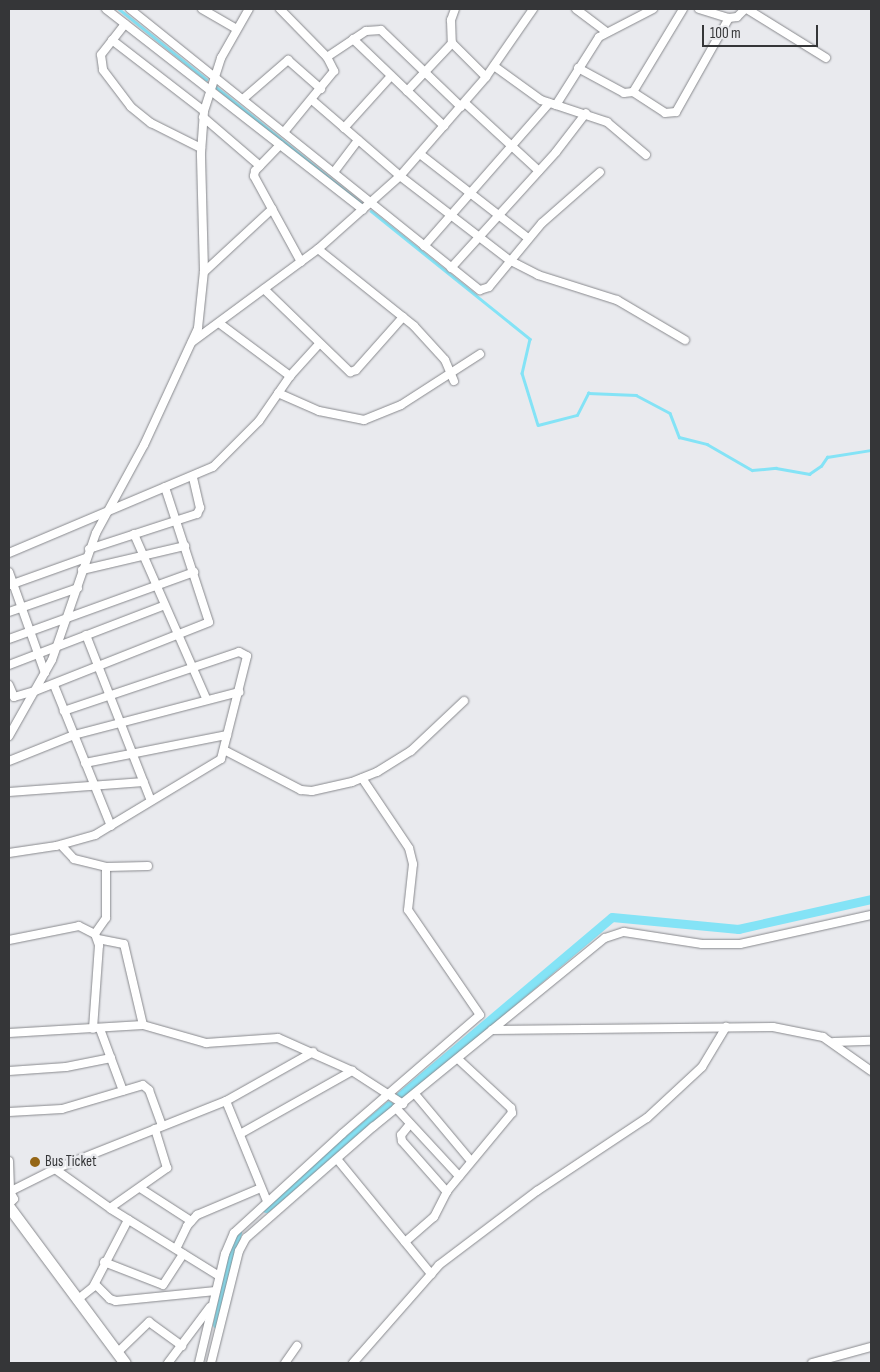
<!DOCTYPE html>
<html>
<head>
<meta charset="utf-8">
<style>
  body { margin:0 }
  #map { position:relative; width:880px; height:1372px; overflow:hidden; background:#e9eaee; font-family:"Sofia Sans Condensed",sans-serif }
  div>[style] { position:absolute }
  .stream>* { height:2.5px; margin:-1.25px; padding:0 1.25px; transform-origin:1.25px; border-radius:1.25px; background:#84e3f6 }
  .canal>* { height:9px; margin:-4.5px; padding:0 4.5px; transform-origin:4.5px; border-radius:4.5px; background:#84e3f6 }
  .roads { filter:drop-shadow(0 0 1px #88898d) drop-shadow(0 0 1px #88898d) }
  .street>* { height:8px; margin:-4px; padding:0 4px; transform-origin:4px; border-radius:4px; background:#fff }
  .secondary>* { height:11px; margin:-5.5px; padding:0 5.5px; transform-origin:5.5px; border-radius:5.5px; background:#fff }
  .dots>* { width:14px; height:14px; translate:-50% -50%; box-sizing:border-box; border:2px solid #e9eaee; border-radius:50% }
  span { translate:-50% -50%; white-space:nowrap; text-align:center; line-height:1.15; -webkit-text-stroke:5px #e9eaee; paint-order:stroke }
  .poi-label { font-size:15px; color:#353638 }
  .left { translate:0 -50%; text-align:left }
  .frame { position:absolute; inset:0; border:10px solid #353638; pointer-events:none }
  .scale { position:absolute; left:702px; top:25px; width:116px; height:22px; box-sizing:border-box; border:2px solid #353638; border-top:0; padding-left:6px; font-size:15px; line-height:18px; white-space:nowrap; color:#353638; -webkit-text-stroke:4px #e9eaee; paint-order:stroke }
</style>
</head>
<body>
<div id="map">
  <div class="stream">
    <i style="left:119px;top:9px;width:112px;rotate:38.8deg"></i>
    <i style="left:216px;top:87px;width:186px;rotate:38.7deg"></i>
    <i style="left:371px;top:211px;width:204px;rotate:38.8deg"></i>
    <i style="left:530px;top:339px;width:35px;rotate:103deg"></i>
    <i style="left:522px;top:373px;width:54px;rotate:72.9deg"></i>
    <i style="left:538px;top:425px;width:40px;rotate:-14.4deg"></i>
    <i style="left:577px;top:415px;width:25px;rotate:-63deg"></i>
    <i style="left:588px;top:393px;width:48px;rotate:2.4deg"></i>
    <i style="left:636px;top:395px;width:38px;rotate:28deg"></i>
    <i style="left:670px;top:413px;width:26px;rotate:69deg"></i>
    <i style="left:679px;top:437px;width:29px;rotate:14deg"></i>
    <i style="left:707px;top:444px;width:52px;rotate:30deg"></i>
    <i style="left:752px;top:470px;width:24px;rotate:-5deg"></i>
    <i style="left:776px;top:468px;width:34px;rotate:10deg"></i>
    <i style="left:809px;top:474px;width:14px;rotate:-34deg"></i>
    <i style="left:821px;top:466px;width:11px;rotate:-56deg"></i>
    <i style="left:827px;top:457px;width:45px;rotate:-9deg"></i>
  </div>
  <div class="canal">
    <i style="left:400px;top:1096px;width:277px;rotate:-40.2deg"></i>
    <i style="left:612px;top:917px;width:127px;rotate:5.4deg"></i>
    <i style="left:738px;top:929px;width:136px;rotate:-12.7deg"></i>
    <i style="left:266px;top:1208px;width:160px;rotate:-39.9deg"></i>
    <i style="left:217px;top:1324px;width:94px;rotate:-77.7deg"></i>
  </div>
  <div class="roads">
    <div class="street">
      <i style="left:106px;top:9px;width:326px;rotate:38deg"></i>
      <i style="left:130px;top:9px;width:449px;rotate:38.8deg"></i>
      <i style="left:480px;top:290px;width:9px;rotate:-18deg"></i>
      <i style="left:489px;top:287px;width:83px;rotate:-50.4deg"></i>
      <i style="left:542px;top:223px;width:77px;rotate:-41.3deg"></i>
      <i style="left:202px;top:9px;width:39px;rotate:30deg"></i>
      <i style="left:280px;top:9px;width:67px;rotate:45.6deg"></i>
      <i style="left:327px;top:57px;width:16px;rotate:63deg"></i>
      <i style="left:334px;top:71px;width:79px;rotate:129.3deg"></i>
      <i style="left:455px;top:9px;width:12px;rotate:110deg"></i>
      <i style="left:451px;top:20px;width:23px;rotate:88deg"></i>
      <i style="left:452px;top:43px;width:48px;rotate:45deg"></i>
      <i style="left:576px;top:9px;width:38px;rotate:37deg"></i>
      <i style="left:699px;top:9px;width:31px;rotate:17deg"></i>
      <i style="left:729px;top:18px;width:8px;rotate:-7deg"></i>
      <i style="left:737px;top:17px;width:11px;rotate:-45deg"></i>
      <i style="left:747px;top:9px;width:93px;rotate:31.8deg"></i>
      <i style="left:125px;top:24px;width:39px;rotate:128deg"></i>
      <i style="left:101px;top:55px;width:15px;rotate:82deg"></i>
      <i style="left:103px;top:70px;width:46px;rotate:52.9deg"></i>
      <i style="left:131px;top:107px;width:26px;rotate:39deg"></i>
      <i style="left:151px;top:123px;width:56px;rotate:26.6deg"></i>
      <i style="left:353px;top:39px;width:126px;rotate:43.7deg"></i>
      <i style="left:112px;top:40px;width:116px;rotate:37.7deg"></i>
      <i style="left:327px;top:57px;width:47px;rotate:-33.7deg"></i>
      <i style="left:366px;top:31px;width:15px;rotate:-4deg"></i>
      <i style="left:381px;top:30px;width:111px;rotate:43.9deg"></i>
      <i style="left:494px;top:66px;width:58px;rotate:35.9deg"></i>
      <i style="left:541px;top:100px;width:70px;rotate:18.4deg"></i>
      <i style="left:607px;top:122px;width:51px;rotate:40.2deg"></i>
      <i style="left:578px;top:68px;width:52px;rotate:28.5deg"></i>
      <i style="left:624px;top:93px;width:9px;rotate:-6deg"></i>
      <i style="left:633px;top:92px;width:97px;rotate:-58.9deg"></i>
      <i style="left:407px;top:91px;width:66px;rotate:-46.8deg"></i>
      <i style="left:633px;top:92px;width:38px;rotate:33deg"></i>
      <i style="left:665px;top:113px;width:11px;rotate:-5deg"></i>
      <i style="left:676px;top:112px;width:108px;rotate:-60.6deg"></i>
      <i style="left:243px;top:99px;width:60px;rotate:-40.9deg"></i>
      <i style="left:288px;top:60px;width:44px;rotate:41.3deg"></i>
      <i style="left:312px;top:100px;width:116px;rotate:40.8deg"></i>
      <i style="left:400px;top:176px;width:138px;rotate:37.6deg"></i>
      <i style="left:509px;top:260px;width:33px;rotate:27deg"></i>
      <i style="left:538px;top:275px;width:83px;rotate:17.6deg"></i>
      <i style="left:617px;top:300px;width:79px;rotate:30.5deg"></i>
      <i style="left:465px;top:103px;width:100px;rotate:42.6deg"></i>
      <i style="left:556px;top:105px;width:80px;rotate:-57.7deg"></i>
      <i style="left:599px;top:37px;width:61px;rotate:-27.4deg"></i>
      <i style="left:203px;top:117px;width:75px;rotate:40.7deg"></i>
      <i style="left:344px;top:128px;width:70px;rotate:-47.9deg"></i>
      <i style="left:280px;top:145px;width:36px;rotate:134deg"></i>
      <i style="left:255px;top:171px;width:5px;rotate:101deg"></i>
      <i style="left:254px;top:176px;width:98px;rotate:61.3deg"></i>
      <i style="left:420px;top:154px;width:137px;rotate:37.9deg"></i>
      <i style="left:334px;top:172px;width:40px;rotate:-53deg"></i>
      <i style="left:424px;top:246px;width:190px;rotate:-48.8deg"></i>
      <i style="left:318px;top:249px;width:123px;rotate:38.7deg"></i>
      <i style="left:414px;top:326px;width:46px;rotate:47.6deg"></i>
      <i style="left:445px;top:360px;width:23px;rotate:67deg"></i>
      <i style="left:451px;top:268px;width:156px;rotate:-47.8deg"></i>
      <i style="left:556px;top:152px;width:49px;rotate:-52.4deg"></i>
      <i style="left:204px;top:272px;width:93px;rotate:-42.8deg"></i>
      <i style="left:264px;top:289px;width:120px;rotate:44deg"></i>
      <i style="left:350px;top:372px;width:6px;rotate:-18deg"></i>
      <i style="left:356px;top:370px;width:71px;rotate:-48.4deg"></i>
      <i style="left:219px;top:323px;width:89px;rotate:36.7deg"></i>
      <i style="left:192px;top:342px;width:157px;rotate:-36.4deg"></i>
      <i style="left:318px;top:249px;width:110px;rotate:-41.7deg"></i>
      <i style="left:400px;top:176px;width:131px;rotate:-49deg"></i>
      <i style="left:486px;top:77px;width:83px;rotate:-55.3deg"></i>
      <i style="left:278px;top:393px;width:45px;rotate:23.7deg"></i>
      <i style="left:319px;top:411px;width:46px;rotate:11.3deg"></i>
      <i style="left:364px;top:420px;width:40px;rotate:-22deg"></i>
      <i style="left:401px;top:405px;width:94px;rotate:-32.8deg"></i>
      <i style="left:134px;top:534px;width:181px;rotate:66.3deg"></i>
      <i style="left:89px;top:549px;width:114px;rotate:-18deg"></i>
      <i style="left:197px;top:514px;width:7px;rotate:-63deg"></i>
      <i style="left:200px;top:508px;width:32px;rotate:-103deg"></i>
      <i style="left:9px;top:553px;width:221px;rotate:-22.9deg"></i>
      <i style="left:213px;top:467px;width:65px;rotate:-45deg"></i>
      <i style="left:259px;top:421px;width:55px;rotate:-55.4deg"></i>
      <i style="left:290px;top:376px;width:43px;rotate:-47.8deg"></i>
      <i style="left:82px;top:570px;width:106px;rotate:-13.1deg"></i>
      <i style="left:9px;top:572px;width:107px;rotate:70.4deg"></i>
      <i style="left:10px;top:585px;width:81px;rotate:-19.6deg"></i>
      <i style="left:9px;top:612px;width:73px;rotate:-19.2deg"></i>
      <i style="left:86px;top:635px;width:178px;rotate:68.6deg"></i>
      <i style="left:9px;top:639px;width:197px;rotate:-19.9deg"></i>
      <i style="left:9px;top:665px;width:165px;rotate:-21deg"></i>
      <i style="left:9px;top:685px;width:13px;rotate:67deg"></i>
      <i style="left:14px;top:697px;width:22px;rotate:-16deg"></i>
      <i style="left:35px;top:691px;width:187px;rotate:-21.6deg"></i>
      <i style="left:209px;top:622px;width:142px;rotate:-108.1deg"></i>
      <i style="left:54px;top:685px;width:152px;rotate:68deg"></i>
      <i style="left:9px;top:736px;width:87px;rotate:-60.5deg"></i>
      <i style="left:52px;top:660px;width:134px;rotate:-70.9deg"></i>
      <i style="left:96px;top:533px;width:100px;rotate:-61.4deg"></i>
      <i style="left:144px;top:445px;width:129px;rotate:-65.2deg"></i>
      <i style="left:198px;top:328px;width:57px;rotate:-84deg"></i>
      <i style="left:204px;top:271px;width:118px;rotate:-91.5deg"></i>
      <i style="left:201px;top:153px;width:42px;rotate:-85.9deg"></i>
      <i style="left:204px;top:111px;width:56px;rotate:-72.2deg"></i>
      <i style="left:221px;top:58px;width:56px;rotate:-60.3deg"></i>
      <i style="left:224px;top:750px;width:87px;rotate:27.5deg"></i>
      <i style="left:301px;top:790px;width:11px;rotate:5deg"></i>
      <i style="left:312px;top:791px;width:41px;rotate:-12.7deg"></i>
      <i style="left:352px;top:782px;width:27px;rotate:-22deg"></i>
      <i style="left:377px;top:772px;width:40px;rotate:-32deg"></i>
      <i style="left:411px;top:751px;width:73px;rotate:-43.3deg"></i>
      <i style="left:9px;top:761px;width:70px;rotate:-21.8deg"></i>
      <i style="left:74px;top:735px;width:171px;rotate:-14.6deg"></i>
      <i style="left:85px;top:763px;width:145px;rotate:-11.2deg"></i>
      <i style="left:9px;top:792px;width:135px;rotate:-4.2deg"></i>
      <i style="left:61px;top:845px;width:19px;rotate:47deg"></i>
      <i style="left:74px;top:859px;width:33px;rotate:14deg"></i>
      <i style="left:106px;top:867px;width:51px;rotate:90deg"></i>
      <i style="left:106px;top:918px;width:19px;rotate:125deg"></i>
      <i style="left:9px;top:853px;width:48px;rotate:-8.5deg"></i>
      <i style="left:56px;top:846px;width:41px;rotate:-15.8deg"></i>
      <i style="left:95px;top:835px;width:147px;rotate:-31.1deg"></i>
      <i style="left:221px;top:759px;width:106px;rotate:-75.8deg"></i>
      <i style="left:247px;top:656px;width:9px;rotate:-153deg"></i>
      <i style="left:239px;top:652px;width:185px;rotate:161.4deg"></i>
      <i style="left:106px;top:867px;width:42px;rotate:-1.4deg"></i>
      <i style="left:98px;top:939px;width:26px;rotate:11deg"></i>
      <i style="left:124px;top:944px;width:83px;rotate:76.8deg"></i>
      <i style="left:9px;top:940px;width:71px;rotate:-11.3deg"></i>
      <i style="left:79px;top:926px;width:18px;rotate:27deg"></i>
      <i style="left:95px;top:934px;width:12px;rotate:70deg"></i>
      <i style="left:99px;top:945px;width:84px;rotate:94.1deg"></i>
      <i style="left:100px;top:1029px;width:66px;rotate:69.6deg"></i>
      <i style="left:492px;top:1030px;width:281px;rotate:-0.6deg"></i>
      <i style="left:773px;top:1027px;width:51px;rotate:11.3deg"></i>
      <i style="left:823px;top:1037px;width:59px;rotate:35.3deg"></i>
      <i style="left:9px;top:1033px;width:134px;rotate:-3.4deg"></i>
      <i style="left:143px;top:1025px;width:66px;rotate:15.9deg"></i>
      <i style="left:206px;top:1043px;width:72px;rotate:-4deg"></i>
      <i style="left:278px;top:1038px;width:81px;rotate:24deg"></i>
      <i style="left:352px;top:1071px;width:61px;rotate:32.9deg"></i>
      <i style="left:834px;top:1042px;width:37px;rotate:-2deg"></i>
      <i style="left:9px;top:1071px;width:57px;rotate:-4deg"></i>
      <i style="left:66px;top:1067px;width:46px;rotate:-11.3deg"></i>
      <i style="left:415px;top:1094px;width:87px;rotate:50.1deg"></i>
      <i style="left:226px;top:1101px;width:108px;rotate:67.7deg"></i>
      <i style="left:396px;top:1108px;width:93px;rotate:47.2deg"></i>
      <i style="left:9px;top:1112px;width:53px;rotate:-3.2deg"></i>
      <i style="left:62px;top:1109px;width:84px;rotate:-16.5deg"></i>
      <i style="left:143px;top:1085px;width:8px;rotate:40deg"></i>
      <i style="left:149px;top:1090px;width:38px;rotate:70deg"></i>
      <i style="left:410px;top:1124px;width:14px;rotate:129deg"></i>
      <i style="left:401px;top:1135px;width:6px;rotate:81deg"></i>
      <i style="left:402px;top:1141px;width:68px;rotate:48.6deg"></i>
      <i style="left:240px;top:1134px;width:129px;rotate:-29.4deg"></i>
      <i style="left:337px;top:1159px;width:149px;rotate:50.7deg"></i>
      <i style="left:9px;top:1161px;width:29px;rotate:88deg"></i>
      <i style="left:55px;top:1169px;width:69px;rotate:35.5deg"></i>
      <i style="left:111px;top:1209px;width:127px;rotate:31.8deg"></i>
      <i style="left:140px;top:1188px;width:61px;rotate:32.9deg"></i>
      <i style="left:9px;top:1190px;width:10px;rotate:61deg"></i>
      <i style="left:14px;top:1199px;width:7px;rotate:135deg"></i>
      <i style="left:11px;top:1191px;width:49px;rotate:-26.6deg"></i>
      <i style="left:55px;top:1169px;width:184px;rotate:-21.7deg"></i>
      <i style="left:226px;top:1101px;width:100px;rotate:-29.4deg"></i>
      <i style="left:110px;top:1208px;width:70px;rotate:-35.1deg"></i>
      <i style="left:167px;top:1168px;width:41px;rotate:-107.1deg"></i>
      <i style="left:405px;top:1242px;width:38px;rotate:-41deg"></i>
      <i style="left:434px;top:1217px;width:30px;rotate:-63deg"></i>
      <i style="left:448px;top:1190px;width:100px;rotate:-50.3deg"></i>
      <i style="left:512px;top:1113px;width:5px;rotate:-101deg"></i>
      <i style="left:511px;top:1108px;width:72px;rotate:-137.2deg"></i>
      <i style="left:176px;top:1249px;width:25px;rotate:-64deg"></i>
      <i style="left:187px;top:1226px;width:15px;rotate:-48deg"></i>
      <i style="left:197px;top:1215px;width:69px;rotate:-22.9deg"></i>
      <i style="left:104px;top:1262px;width:63px;rotate:21.3deg"></i>
      <i style="left:163px;top:1285px;width:37px;rotate:-57deg"></i>
      <i style="left:95px;top:1284px;width:21px;rotate:45deg"></i>
      <i style="left:110px;top:1299px;width:6px;rotate:18deg"></i>
      <i style="left:116px;top:1301px;width:100px;rotate:-5.7deg"></i>
      <i style="left:77px;top:1300px;width:21px;rotate:-39deg"></i>
      <i style="left:93px;top:1287px;width:76px;rotate:-62.4deg"></i>
      <i style="left:117px;top:1353px;width:45px;rotate:-44.1deg"></i>
      <i style="left:149px;top:1322px;width:41px;rotate:36deg"></i>
      <i style="left:168px;top:1363px;width:70px;rotate:-53.1deg"></i>
      <i style="left:199px;top:1363px;width:112px;rotate:-76.6deg"></i>
      <i style="left:225px;top:1254px;width:23px;rotate:-67deg"></i>
      <i style="left:234px;top:1233px;width:147px;rotate:-42.5deg"></i>
      <i style="left:342px;top:1134px;width:182px;rotate:-40.8deg"></i>
      <i style="left:480px;top:1015px;width:127px;rotate:-124.4deg"></i>
      <i style="left:408px;top:910px;width:46px;rotate:-83.8deg"></i>
      <i style="left:413px;top:864px;width:16px;rotate:-104deg"></i>
      <i style="left:409px;top:848px;width:84px;rotate:-123.9deg"></i>
      <i style="left:211px;top:1363px;width:115px;rotate:-76deg"></i>
      <i style="left:239px;top:1251px;width:15px;rotate:-62deg"></i>
      <i style="left:246px;top:1238px;width:169px;rotate:-41.2deg"></i>
      <i style="left:373px;top:1127px;width:299px;rotate:-39.2deg"></i>
      <i style="left:605px;top:938px;width:20px;rotate:-18deg"></i>
      <i style="left:624px;top:932px;width:79px;rotate:8.7deg"></i>
      <i style="left:702px;top:944px;width:38px"></i>
      <i style="left:740px;top:944px;width:134px;rotate:-12.5deg"></i>
      <i style="left:285px;top:1363px;width:21px;rotate:-55deg"></i>
      <i style="left:353px;top:1363px;width:130px;rotate:-48.7deg"></i>
      <i style="left:439px;top:1265px;width:123px;rotate:-37.1deg"></i>
      <i style="left:537px;top:1191px;width:132px;rotate:-33.6deg"></i>
      <i style="left:647px;top:1118px;width:75px;rotate:-42.8deg"></i>
      <i style="left:702px;top:1067px;width:47px;rotate:-59deg"></i>
      <i style="left:812px;top:1363px;width:61px;rotate:-15.2deg"></i>
    </div>
    <div class="secondary">
      <i style="left:9px;top:1207px;width:194px;rotate:53.4deg"></i>
    </div>
  </div>
  <div class="dots">
    <i style="left:35px;top:1162px;background:#956616"></i>
  </div>
  <div class="poi-label">
    <span class="left" style="left:45px;top:1162px">Bus Ticket</span>
  </div>
  <div class="frame"></div>
  <div class="scale">100 m</div>
</div>
</body>
</html>
